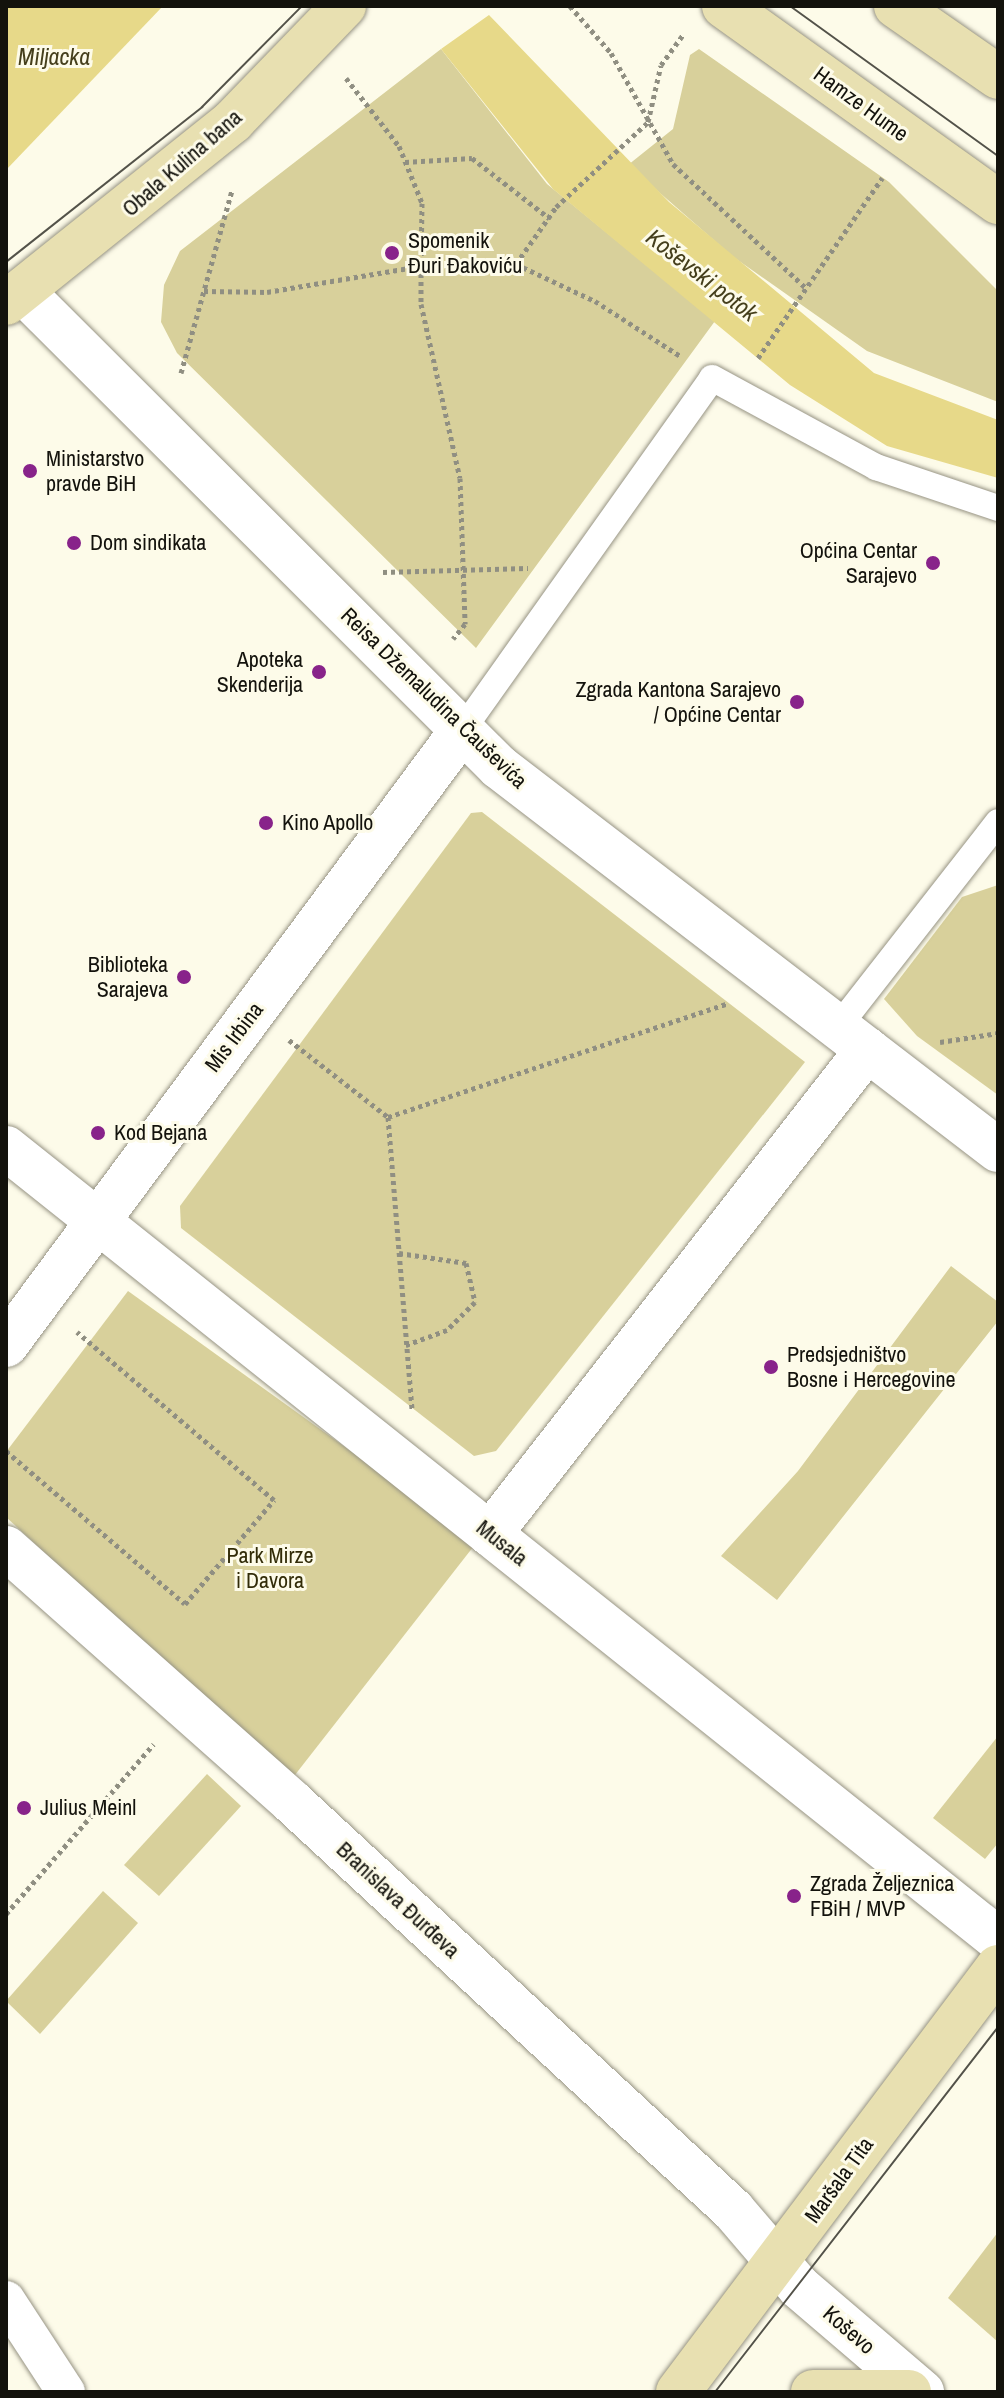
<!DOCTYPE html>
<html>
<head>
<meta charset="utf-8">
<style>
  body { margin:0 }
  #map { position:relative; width:1004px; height:2398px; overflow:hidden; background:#fdfbe9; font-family:"Archivo Narrow",sans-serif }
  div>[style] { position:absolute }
  .green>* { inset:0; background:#d8d09b }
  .water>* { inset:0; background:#e7d989 }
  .path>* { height:5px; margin-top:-2.5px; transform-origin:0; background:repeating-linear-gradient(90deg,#908f82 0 4px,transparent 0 8px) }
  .roads { filter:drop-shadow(0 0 2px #979484) drop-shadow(0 0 2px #979484) }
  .service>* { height:26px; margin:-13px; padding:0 13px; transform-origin:13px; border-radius:13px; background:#fff }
  .pedestrian>* { height:38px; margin:-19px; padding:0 19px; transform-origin:19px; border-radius:19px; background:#fff }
  .minor>* { height:44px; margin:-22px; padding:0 22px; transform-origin:22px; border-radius:22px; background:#fff }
  .primary>* { height:44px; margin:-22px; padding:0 22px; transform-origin:22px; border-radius:22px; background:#e8e0b1 }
  .tram>* { height:2px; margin:-1px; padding:0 1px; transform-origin:1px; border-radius:1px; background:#535249 }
  .dots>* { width:22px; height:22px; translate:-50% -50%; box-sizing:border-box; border:4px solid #fdfbe9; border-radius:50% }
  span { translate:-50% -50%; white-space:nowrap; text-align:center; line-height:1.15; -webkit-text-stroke:6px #fdfbe9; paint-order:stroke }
  .street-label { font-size:22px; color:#13120c }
  .poi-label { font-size:22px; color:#13120c }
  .left { translate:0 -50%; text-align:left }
  .right { translate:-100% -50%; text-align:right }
  .park-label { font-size:22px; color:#322c08 }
  .water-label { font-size:24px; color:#453f1c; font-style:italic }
  .frame { position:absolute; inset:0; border:8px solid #13120c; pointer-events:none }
</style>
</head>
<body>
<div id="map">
  <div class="green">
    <i style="clip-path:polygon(441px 49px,547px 184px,715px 321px,476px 648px,177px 353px,161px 322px,164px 285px,180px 251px)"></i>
    <i style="clip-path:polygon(699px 49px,889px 182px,998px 291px,998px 402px,867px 351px,732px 256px,628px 165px,673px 129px,690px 55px)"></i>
    <i style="clip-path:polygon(482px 812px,805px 1062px,496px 1451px,474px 1456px,181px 1228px,180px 1206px,471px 813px)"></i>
    <i style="clip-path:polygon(998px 885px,998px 1095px,917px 1036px,884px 999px,962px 897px)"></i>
    <i style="clip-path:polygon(951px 1266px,998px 1302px,998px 1321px,777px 1600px,721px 1556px,798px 1471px)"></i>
    <i style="clip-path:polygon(128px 1291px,477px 1542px,291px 1780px,6px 1517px,6px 1452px)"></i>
    <i style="clip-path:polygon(998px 1736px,998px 1843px,985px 1859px,933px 1818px)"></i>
    <i style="clip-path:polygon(207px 1774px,241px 1806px,159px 1896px,124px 1865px)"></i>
    <i style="clip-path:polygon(103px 1891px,138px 1923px,40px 2034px,6px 2001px)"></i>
    <i style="clip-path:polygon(998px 2232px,998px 2342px,948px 2298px)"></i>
  </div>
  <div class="water">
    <i style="clip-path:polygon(6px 6px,163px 6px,6px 170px)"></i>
    <i style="clip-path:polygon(489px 15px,669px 202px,874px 373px,998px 420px,998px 478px,887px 446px,790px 385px,553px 189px,441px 49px)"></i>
  </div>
  <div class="path">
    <i style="left:570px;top:6px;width:62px;rotate:48.9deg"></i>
    <i style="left:611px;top:53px;width:127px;rotate:60.8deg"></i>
    <i style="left:673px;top:164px;width:183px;rotate:43deg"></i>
    <i style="left:346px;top:78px;width:86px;rotate:52.1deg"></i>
    <i style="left:399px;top:146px;width:61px;rotate:68deg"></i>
    <i style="left:422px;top:203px;width:63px;rotate:90.9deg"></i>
    <i style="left:421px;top:266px;width:95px;rotate:-1.2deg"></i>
    <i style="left:516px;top:264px;width:87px;rotate:25.1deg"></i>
    <i style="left:595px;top:301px;width:103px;rotate:32.8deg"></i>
    <i style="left:405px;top:162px;width:67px;rotate:-3.4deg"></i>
    <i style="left:472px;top:158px;width:98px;rotate:37.9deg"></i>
    <i style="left:516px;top:264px;width:70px;rotate:-54.9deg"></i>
    <i style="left:556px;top:207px;width:125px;rotate:-42.7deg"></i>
    <i style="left:648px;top:122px;width:58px;rotate:-77.2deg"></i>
    <i style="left:661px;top:65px;width:39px;rotate:-54deg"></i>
    <i style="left:204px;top:291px;width:63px;rotate:0.9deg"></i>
    <i style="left:267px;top:292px;width:156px;rotate:-9.6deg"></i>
    <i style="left:421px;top:266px;width:38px;rotate:90deg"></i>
    <i style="left:421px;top:304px;width:178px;rotate:77.4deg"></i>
    <i style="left:460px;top:478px;width:146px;rotate:88deg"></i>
    <i style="left:465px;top:624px;width:19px;rotate:129deg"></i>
    <i style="left:758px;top:358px;width:219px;rotate:-55.4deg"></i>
    <i style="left:181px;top:373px;width:190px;rotate:-74.4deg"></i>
    <i style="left:383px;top:572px;width:145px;rotate:-1.6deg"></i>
    <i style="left:289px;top:1040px;width:125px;rotate:37.9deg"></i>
    <i style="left:388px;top:1117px;width:293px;rotate:85.3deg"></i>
    <i style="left:940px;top:1042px;width:59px;rotate:-8.8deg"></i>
    <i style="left:388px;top:1117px;width:359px;rotate:-18.5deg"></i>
    <i style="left:399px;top:1253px;width:68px;rotate:8.5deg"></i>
    <i style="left:466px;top:1263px;width:40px;rotate:77deg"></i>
    <i style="left:475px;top:1302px;width:40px;rotate:135deg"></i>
    <i style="left:447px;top:1330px;width:44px;rotate:159.9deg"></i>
    <i style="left:6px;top:1451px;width:235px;rotate:40.5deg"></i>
    <i style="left:185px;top:1604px;width:137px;rotate:-49.4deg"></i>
    <i style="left:274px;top:1500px;width:259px;rotate:-139.5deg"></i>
    <i style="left:6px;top:1914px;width:225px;rotate:-49deg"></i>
  </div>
  <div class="roads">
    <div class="service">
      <i style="left:463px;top:729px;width:430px;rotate:-54.6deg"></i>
      <i style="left:712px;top:378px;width:187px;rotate:28.5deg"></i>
      <i style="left:876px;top:467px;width:129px;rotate:18.6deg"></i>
      <i style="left:838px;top:1027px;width:260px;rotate:-52deg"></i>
    </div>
    <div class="pedestrian">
      <i style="left:6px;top:2300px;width:110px;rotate:56.9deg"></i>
    </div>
    <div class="minor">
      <i style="left:22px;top:291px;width:674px;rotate:44.94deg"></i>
      <i style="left:499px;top:767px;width:629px;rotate:37.51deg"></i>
      <i style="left:6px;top:1148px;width:1269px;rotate:38.57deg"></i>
      <i style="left:6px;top:1345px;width:767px;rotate:-53.43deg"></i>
      <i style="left:490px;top:1534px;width:614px;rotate:-52.08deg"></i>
      <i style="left:6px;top:1548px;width:383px;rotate:41.6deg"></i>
      <i style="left:292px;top:1802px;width:601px;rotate:42.77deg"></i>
      <i style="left:733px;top:2210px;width:101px;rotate:49.4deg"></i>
      <i style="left:799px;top:2287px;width:162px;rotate:40.5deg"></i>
    </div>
    <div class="primary">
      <i style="left:724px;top:6px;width:337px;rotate:35.6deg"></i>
      <i style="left:896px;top:6px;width:124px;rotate:34.8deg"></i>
      <i style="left:6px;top:303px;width:291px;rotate:-38.7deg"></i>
      <i style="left:233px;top:121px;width:160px;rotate:-46deg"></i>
      <i style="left:678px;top:2392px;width:532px;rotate:-53.02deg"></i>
      <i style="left:813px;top:2392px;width:96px"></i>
    </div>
  </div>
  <div class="tram">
    <i style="left:790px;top:6px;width:256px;rotate:35.8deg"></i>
    <i style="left:6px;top:262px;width:250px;rotate:-38.3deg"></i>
    <i style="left:202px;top:107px;width:142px;rotate:-45.3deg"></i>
    <i style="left:715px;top:2392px;width:462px;rotate:-52.2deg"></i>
  </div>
  <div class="dots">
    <i style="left:392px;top:253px;background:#88238a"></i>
    <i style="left:30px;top:471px;background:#88238a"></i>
    <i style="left:74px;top:543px;background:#88238a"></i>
    <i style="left:933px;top:563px;background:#88238a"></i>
    <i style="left:319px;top:672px;background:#88238a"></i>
    <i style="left:797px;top:702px;background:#88238a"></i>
    <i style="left:266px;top:823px;background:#88238a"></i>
    <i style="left:184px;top:977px;background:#88238a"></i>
    <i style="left:98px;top:1133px;background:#88238a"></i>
    <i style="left:771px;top:1367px;background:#88238a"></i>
    <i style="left:24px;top:1808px;background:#88238a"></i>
    <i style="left:794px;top:1896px;background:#88238a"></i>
  </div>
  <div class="street-label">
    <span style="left:861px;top:104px;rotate:36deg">Hamze Hume</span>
    <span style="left:182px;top:163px;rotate:-41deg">Obala Kulina bana</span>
    <span style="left:434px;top:698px;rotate:44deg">Reisa Džemaludina Čauševića</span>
    <span style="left:234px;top:1037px;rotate:-53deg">Mis Irbina</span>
    <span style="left:502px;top:1543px;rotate:39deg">Musala</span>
    <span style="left:398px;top:1900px;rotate:43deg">Branislava Đurđeva</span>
    <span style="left:839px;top:2180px;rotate:-54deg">Maršala Tita</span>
    <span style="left:849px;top:2330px;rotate:41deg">Koševo</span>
  </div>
  <div class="poi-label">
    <span class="left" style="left:408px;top:253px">Spomenik<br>Đuri Đakoviću</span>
    <span class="left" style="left:46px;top:471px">Ministarstvo<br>pravde BiH</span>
    <span class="left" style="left:90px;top:543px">Dom sindikata</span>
    <span class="right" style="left:917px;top:563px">Općina Centar<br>Sarajevo</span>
    <span class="right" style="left:303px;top:672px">Apoteka<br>Skenderija</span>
    <span class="right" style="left:781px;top:702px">Zgrada Kantona Sarajevo<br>/ Općine Centar</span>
    <span class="left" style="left:282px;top:823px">Kino Apollo</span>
    <span class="right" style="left:168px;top:977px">Biblioteka<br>Sarajeva</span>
    <span class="left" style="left:114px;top:1133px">Kod Bejana</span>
    <span class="left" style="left:787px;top:1367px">Predsjedništvo<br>Bosne i Hercegovine</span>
    <span class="left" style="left:40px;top:1808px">Julius Meinl</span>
    <span class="left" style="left:810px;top:1896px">Zgrada Željeznica<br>FBiH / MVP</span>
  </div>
  <div class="park-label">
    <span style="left:270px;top:1568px">Park Mirze<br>i Davora</span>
  </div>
  <div class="water-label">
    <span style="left:54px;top:57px">Miljacka</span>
    <span style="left:702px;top:275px;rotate:38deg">Koševski potok</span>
  </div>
  <div class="frame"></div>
</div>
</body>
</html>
